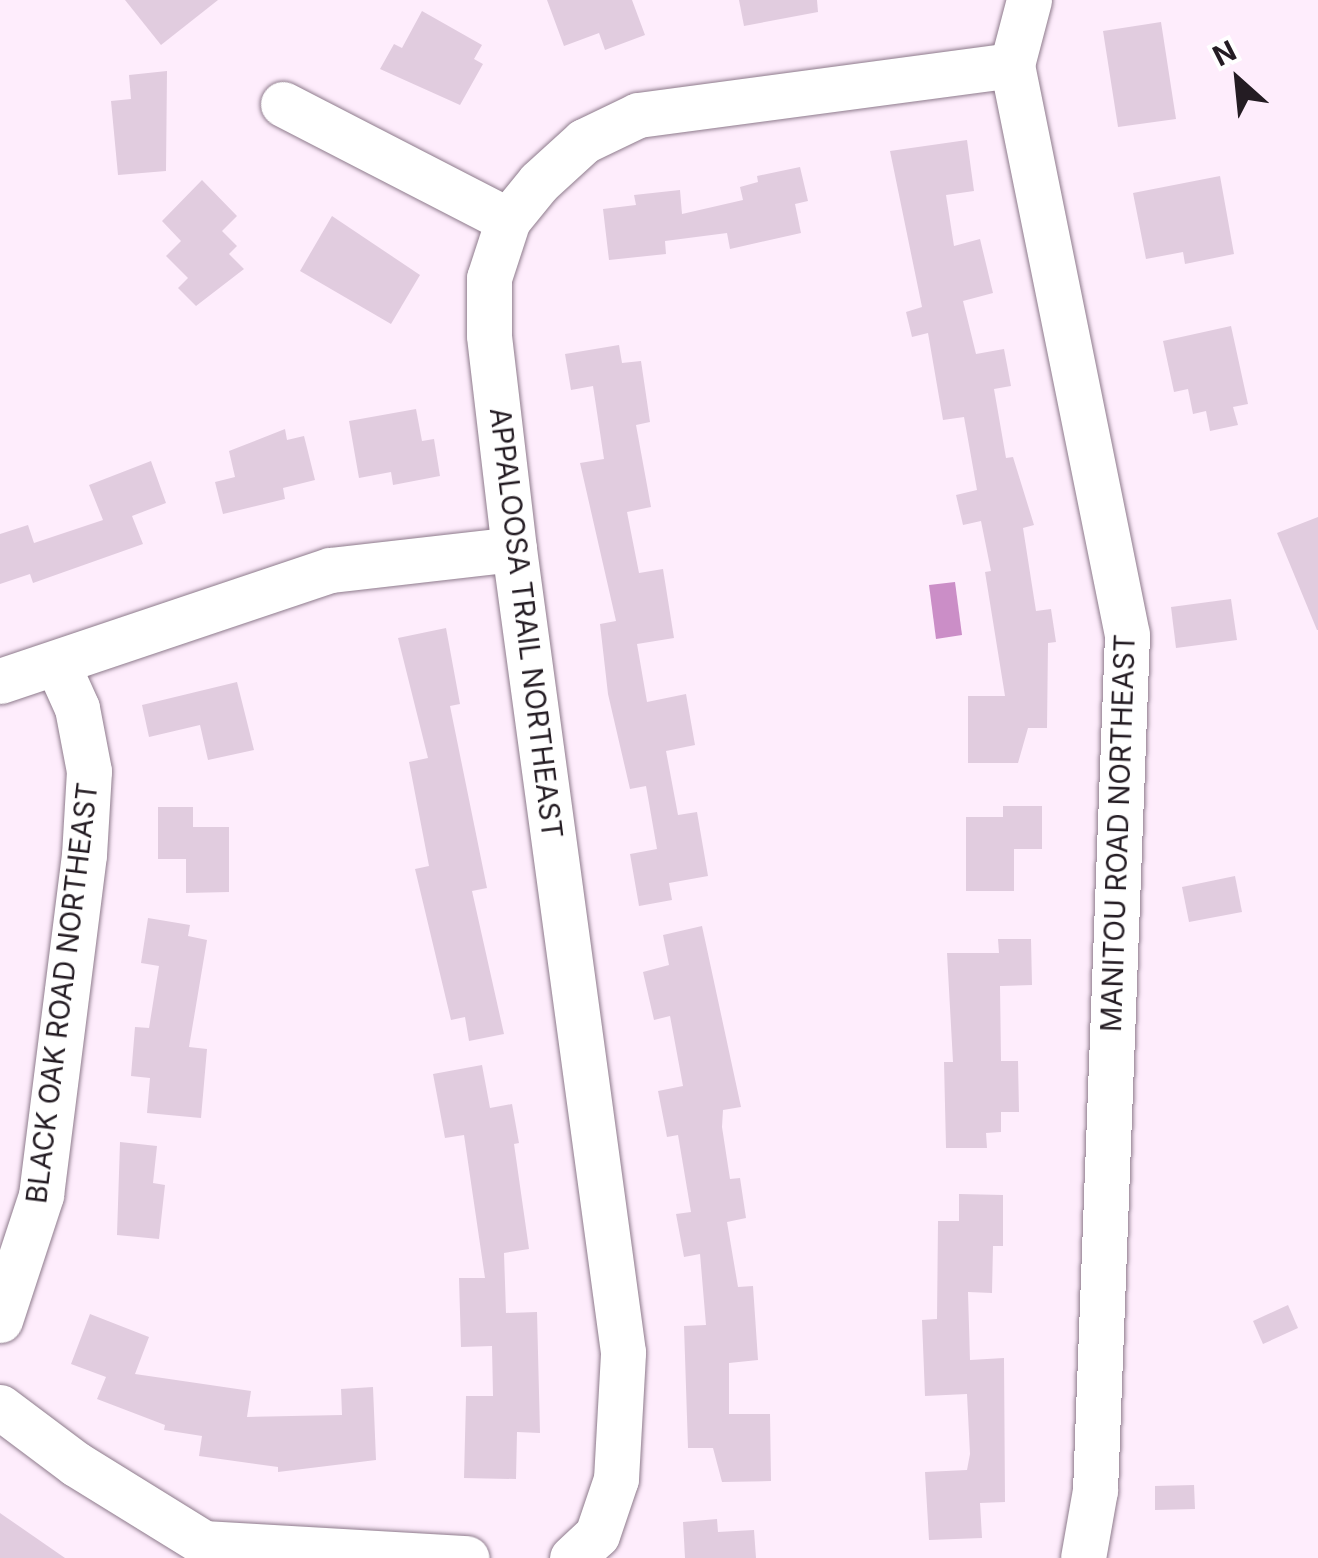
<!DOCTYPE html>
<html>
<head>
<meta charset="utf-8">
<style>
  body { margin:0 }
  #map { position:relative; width:1318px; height:1558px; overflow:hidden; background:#feedfc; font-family:Inter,sans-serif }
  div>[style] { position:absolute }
  .water>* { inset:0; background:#cb8ec7 }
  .building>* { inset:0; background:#e1ccdf }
  .roads { filter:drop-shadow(0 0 2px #8e7b8c) drop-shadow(0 0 2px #8e7b8c) }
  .minor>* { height:45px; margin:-22.5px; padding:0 22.5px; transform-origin:22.5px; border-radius:22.5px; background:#fff }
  span { translate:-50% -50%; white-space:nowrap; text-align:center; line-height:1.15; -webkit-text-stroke:8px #fff; paint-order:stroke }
  .street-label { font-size:28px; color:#241c23 }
  .north { position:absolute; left:1188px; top:30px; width:100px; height:100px; -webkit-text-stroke:8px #fff; paint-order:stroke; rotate:333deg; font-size:28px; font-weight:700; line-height:40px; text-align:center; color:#241c23 }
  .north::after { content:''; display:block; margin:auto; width:35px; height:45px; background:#241c23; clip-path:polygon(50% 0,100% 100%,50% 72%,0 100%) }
</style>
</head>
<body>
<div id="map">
  <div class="water">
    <i style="clip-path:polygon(955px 582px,962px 635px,936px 639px,929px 585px)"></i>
  </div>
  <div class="building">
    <i style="clip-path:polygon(125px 0,218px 0,161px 45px)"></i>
    <i style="clip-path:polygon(547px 0,632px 0,645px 35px,605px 50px,599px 33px,564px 46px)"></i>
    <i style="clip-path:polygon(739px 0,817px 0,818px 12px,744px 26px)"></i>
    <i style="clip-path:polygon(422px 11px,482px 45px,474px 59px,483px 64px,460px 105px,380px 69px,394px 44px,402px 48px)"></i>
    <i style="clip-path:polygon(1161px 22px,1176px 119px,1118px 127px,1103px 31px)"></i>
    <i style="clip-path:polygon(167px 71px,166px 171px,118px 175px,111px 101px,131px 99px,129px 75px)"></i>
    <i style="clip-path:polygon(967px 140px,974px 191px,946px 195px,954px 246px,980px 239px,993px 293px,963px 301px,976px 354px,1004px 349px,1011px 386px,994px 389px,1006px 458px,1013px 457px,1034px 525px,1023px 528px,1036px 611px,1051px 609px,1056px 642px,1048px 643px,1047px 728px,1028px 728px,1018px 763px,968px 763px,968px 696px,1005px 696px,985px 572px,991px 571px,981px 521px,963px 525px,956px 495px,977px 490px,964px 417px,943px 420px,928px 333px,912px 337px,906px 312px,922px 307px,890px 151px)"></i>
    <i style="clip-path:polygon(800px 167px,808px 201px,795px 204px,801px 233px,730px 249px,727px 233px,665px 241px,666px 254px,609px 260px,603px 209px,636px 205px,634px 195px,680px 190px,682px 214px,743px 200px,740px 187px,758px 182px,757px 176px)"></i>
    <i style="clip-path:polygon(1220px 176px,1234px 254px,1185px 264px,1183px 252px,1146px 259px,1133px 193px)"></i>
    <i style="clip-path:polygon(202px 180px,237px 216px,222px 231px,237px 246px,229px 254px,244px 269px,196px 306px,178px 288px,188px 278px,166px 256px,181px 241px,162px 221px)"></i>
    <i style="clip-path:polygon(332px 216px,420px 275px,391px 324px,300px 271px)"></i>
    <i style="clip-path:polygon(1231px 326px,1248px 404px,1233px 407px,1238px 425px,1210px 431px,1206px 411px,1193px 414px,1188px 389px,1174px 392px,1163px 341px)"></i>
    <i style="clip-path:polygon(619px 345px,622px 363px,641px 361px,650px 422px,636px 425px,651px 507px,627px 512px,639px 573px,663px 569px,674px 638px,637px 644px,647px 702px,686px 694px,695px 745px,666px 751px,678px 815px,697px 812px,708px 876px,669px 883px,672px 900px,639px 906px,630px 854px,657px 849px,646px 786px,630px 789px,608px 694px,600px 624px,616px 621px,580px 463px,604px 459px,593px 386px,571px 390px,565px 354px)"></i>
    <i style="clip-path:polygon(416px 409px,422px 441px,434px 439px,440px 476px,393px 485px,391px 472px,359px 478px,349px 421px)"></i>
    <i style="clip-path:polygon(285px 429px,287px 440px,304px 436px,315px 480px,283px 488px,285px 499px,223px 514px,215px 482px,235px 477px,229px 451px)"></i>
    <i style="clip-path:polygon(151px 461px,166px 503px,132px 516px,143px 544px,33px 583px,30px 574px,0 584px,0 534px,28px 525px,34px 543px,103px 520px,89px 485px)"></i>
    <i style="clip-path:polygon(1318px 517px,1318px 630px,1317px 630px,1277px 533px)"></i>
    <i style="clip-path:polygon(1231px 599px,1237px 640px,1176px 648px,1171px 607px)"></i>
    <i style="clip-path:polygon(446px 628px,460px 704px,450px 706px,487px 888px,472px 891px,504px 1034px,469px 1041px,465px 1017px,451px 1020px,415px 869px,429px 866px,409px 762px,428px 758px,398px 638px)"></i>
    <i style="clip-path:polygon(237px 682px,254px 750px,208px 760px,200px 725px,149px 737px,142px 705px)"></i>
    <i style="clip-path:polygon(1003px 806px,1042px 806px,1042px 849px,1014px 849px,1014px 891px,966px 891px,966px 817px,1003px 817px)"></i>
    <i style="clip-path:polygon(158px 807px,193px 807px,193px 827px,229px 827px,229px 892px,186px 893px,186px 859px,158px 859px)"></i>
    <i style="clip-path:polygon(1235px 876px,1242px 912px,1189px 922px,1182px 887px)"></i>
    <i style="clip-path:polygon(148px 918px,190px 925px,188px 936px,207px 940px,189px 1047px,207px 1049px,201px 1118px,147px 1113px,150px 1078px,131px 1076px,135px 1027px,149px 1028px,159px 966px,141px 963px)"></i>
    <i style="clip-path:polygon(702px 926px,741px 1107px,723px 1110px,722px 1127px,730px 1179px,740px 1178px,746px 1218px,727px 1222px,738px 1287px,753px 1286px,758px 1360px,729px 1363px,729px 1414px,770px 1414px,771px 1481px,722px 1482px,713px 1448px,688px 1448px,684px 1326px,706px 1325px,700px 1254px,684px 1257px,676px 1214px,691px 1212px,678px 1135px,667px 1137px,658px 1091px,683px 1086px,670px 1016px,654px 1020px,643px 972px,669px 965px,663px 935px)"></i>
    <i style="clip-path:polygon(998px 939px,1031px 939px,1032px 985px,1000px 986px,1001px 1061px,1018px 1061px,1019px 1112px,1001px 1112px,1001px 1132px,986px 1133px,987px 1148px,946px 1148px,944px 1062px,953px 1062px,947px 953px,999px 953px)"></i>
    <i style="clip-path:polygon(482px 1065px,490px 1108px,512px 1104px,519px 1143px,514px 1144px,529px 1249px,504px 1253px,506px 1313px,537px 1312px,540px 1433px,517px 1432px,516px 1479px,464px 1478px,466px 1396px,493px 1396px,492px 1346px,461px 1347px,459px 1278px,485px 1278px,464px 1135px,445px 1138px,433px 1074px)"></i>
    <i style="clip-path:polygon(120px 1142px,157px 1146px,153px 1183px,165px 1185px,159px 1239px,117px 1235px)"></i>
    <i style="clip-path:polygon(959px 1194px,1003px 1195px,1003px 1246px,993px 1246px,992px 1293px,968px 1292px,970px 1360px,1004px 1358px,1005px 1502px,980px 1503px,982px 1538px,929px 1540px,925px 1472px,967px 1470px,970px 1454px,967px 1394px,925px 1396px,922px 1320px,937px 1319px,938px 1221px,959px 1221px)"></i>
    <i style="clip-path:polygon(1288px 1305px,1298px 1328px,1263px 1344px,1253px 1321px)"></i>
    <i style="clip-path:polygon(90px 1314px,149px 1337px,135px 1374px,251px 1391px,247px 1417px,342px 1415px,341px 1389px,373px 1387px,376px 1460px,278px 1472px,278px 1467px,199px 1456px,202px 1436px,164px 1430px,165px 1425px,97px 1399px,106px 1377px,71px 1364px)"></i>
    <i style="clip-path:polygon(1194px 1485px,1195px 1509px,1155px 1510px,1155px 1486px)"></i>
    <i style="clip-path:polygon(0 1513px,65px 1558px,0 1558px)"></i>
    <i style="clip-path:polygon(717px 1519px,718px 1532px,754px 1530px,756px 1558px,685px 1558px,683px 1522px)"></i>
  </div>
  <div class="roads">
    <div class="minor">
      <i style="left:1029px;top:0;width:67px;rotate:104.7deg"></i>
      <i style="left:1012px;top:65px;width:581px;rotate:78.59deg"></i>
      <i style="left:1127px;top:635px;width:856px;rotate:92.14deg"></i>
      <i style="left:1095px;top:1490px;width:69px;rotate:100deg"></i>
      <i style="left:283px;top:104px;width:253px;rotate:27.3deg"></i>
      <i style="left:0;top:681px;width:348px;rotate:-18.6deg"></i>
      <i style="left:330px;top:570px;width:185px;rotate:-6.5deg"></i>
      <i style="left:0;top:1320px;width:132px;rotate:-71.8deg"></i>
      <i style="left:41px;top:1195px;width:343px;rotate:-82.8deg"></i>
      <i style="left:84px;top:855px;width:84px;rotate:-86.6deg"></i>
      <i style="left:89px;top:771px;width:64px;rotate:-100.8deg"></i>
      <i style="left:77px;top:708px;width:46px;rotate:-114.3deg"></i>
      <i style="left:0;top:1407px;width:95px;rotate:36.9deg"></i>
      <i style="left:76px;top:1464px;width:150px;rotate:31.7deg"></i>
      <i style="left:204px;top:1543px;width:263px;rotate:3.3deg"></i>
      <i style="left:572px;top:1558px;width:34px;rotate:-43deg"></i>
      <i style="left:597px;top:1535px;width:59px;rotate:-71.3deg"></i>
      <i style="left:616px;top:1479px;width:127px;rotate:-86.8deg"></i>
      <i style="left:623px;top:1352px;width:810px;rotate:-97.73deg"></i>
      <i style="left:514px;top:549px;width:215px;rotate:-96.7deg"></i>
      <i style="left:489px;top:335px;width:57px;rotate:-90deg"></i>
      <i style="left:489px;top:278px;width:61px;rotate:-71.9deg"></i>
      <i style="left:508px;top:220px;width:49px;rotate:-50.8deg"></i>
      <i style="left:539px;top:182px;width:61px;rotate:-42.3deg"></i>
      <i style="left:584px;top:141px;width:60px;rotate:-25.7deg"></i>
      <i style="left:638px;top:115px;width:377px;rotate:-7.6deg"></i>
    </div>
  </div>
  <div class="street-label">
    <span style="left:526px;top:623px;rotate:83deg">APPALOOSA TRAIL NORTHEAST</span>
    <span style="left:1118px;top:833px;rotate:-88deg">MANITOU ROAD NORTHEAST</span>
    <span style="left:62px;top:993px;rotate:-83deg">BLACK OAK ROAD NORTHEAST</span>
  </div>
  <div class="north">N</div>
</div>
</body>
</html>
